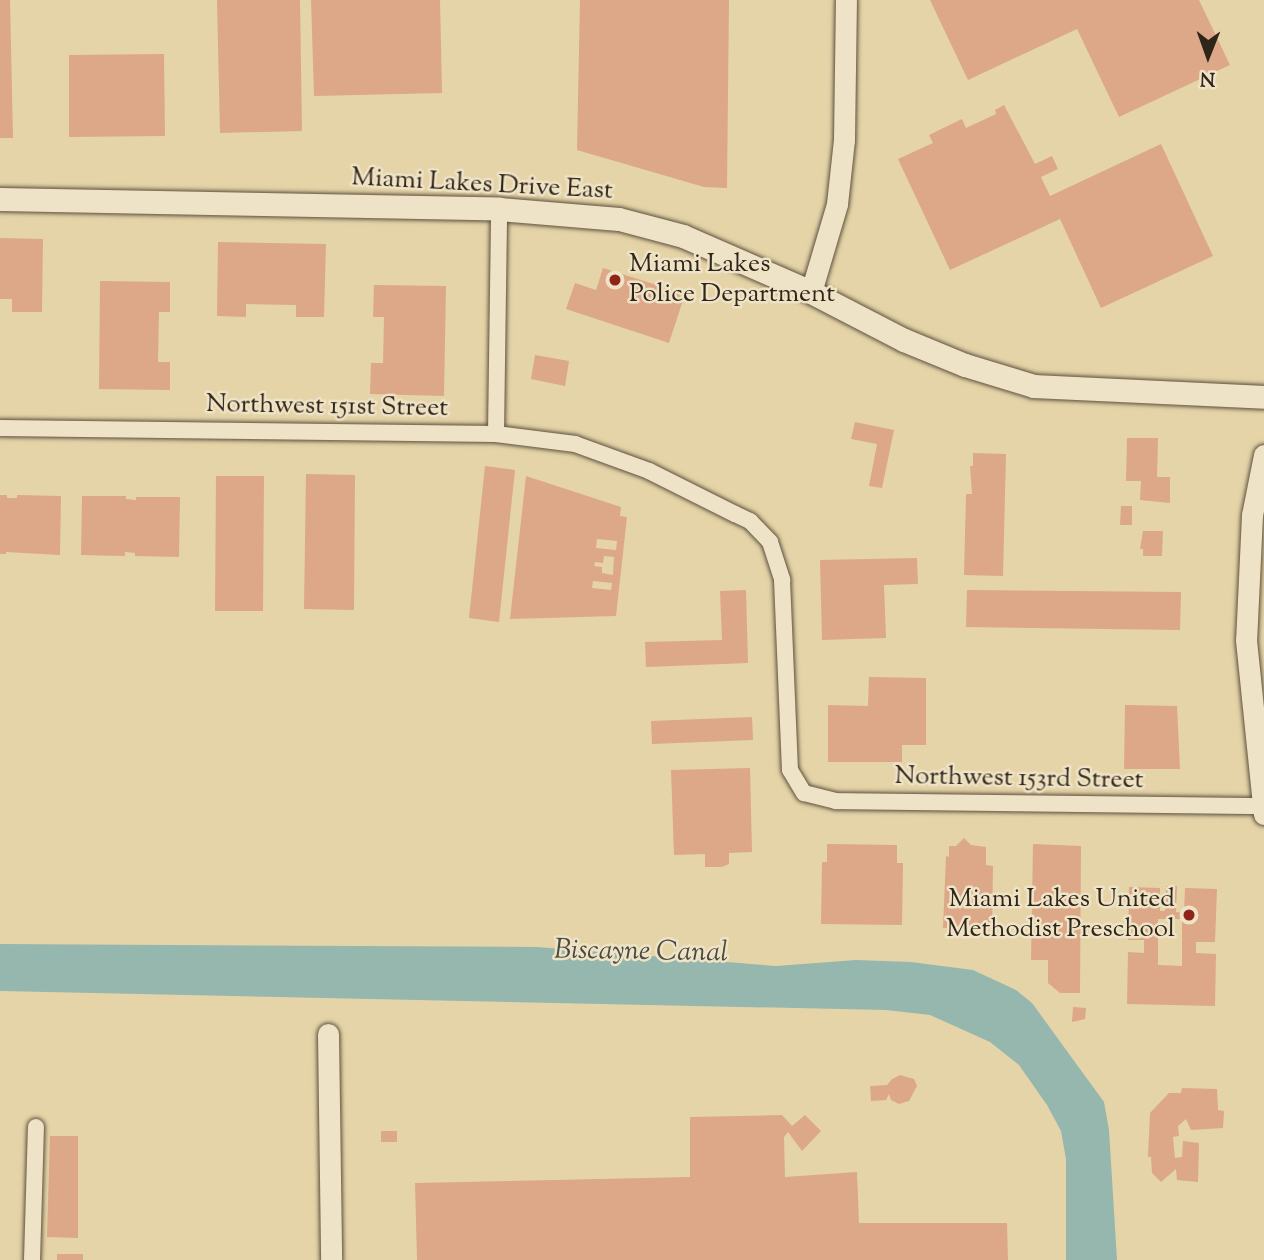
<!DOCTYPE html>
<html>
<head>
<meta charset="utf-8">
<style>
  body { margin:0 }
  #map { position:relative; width:1264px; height:1260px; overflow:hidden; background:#e5d4a8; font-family:"Sorts Mill Goudy",serif }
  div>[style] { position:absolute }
  .water>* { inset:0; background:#96b7ad }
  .building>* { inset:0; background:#dca887 }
  .roads { filter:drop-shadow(0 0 2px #5d513d) drop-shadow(0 0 2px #5d513d) }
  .minor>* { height:16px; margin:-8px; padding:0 8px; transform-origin:8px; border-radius:8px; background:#eee3c6 }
  .tertiary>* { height:21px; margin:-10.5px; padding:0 10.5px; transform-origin:10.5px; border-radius:10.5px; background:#eee3c6 }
  .secondary>* { height:23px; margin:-11.5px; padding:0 11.5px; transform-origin:11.5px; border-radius:11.5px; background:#eee3c6 }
  .dots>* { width:19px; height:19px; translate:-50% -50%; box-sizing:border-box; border:4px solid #eee3c6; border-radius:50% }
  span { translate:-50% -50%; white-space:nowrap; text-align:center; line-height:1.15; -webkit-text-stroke:5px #eee3c6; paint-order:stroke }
  .street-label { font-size:26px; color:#302519 }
  .poi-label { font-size:26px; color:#302519 }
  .left { translate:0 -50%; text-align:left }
  .right { translate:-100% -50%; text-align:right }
  .water-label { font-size:28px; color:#4a4a3e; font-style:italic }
  .north { position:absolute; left:1173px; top:21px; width:70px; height:70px; -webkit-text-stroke:5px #eee3c6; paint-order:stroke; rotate:181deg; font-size:19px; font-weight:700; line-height:28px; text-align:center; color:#302519 }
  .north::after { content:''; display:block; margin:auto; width:24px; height:32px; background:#302519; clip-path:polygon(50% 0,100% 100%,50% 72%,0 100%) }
</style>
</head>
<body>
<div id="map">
  <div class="water">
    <i style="clip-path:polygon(0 944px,537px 947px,776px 966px,856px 960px,911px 962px,973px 970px,1016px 990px,1032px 1003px,1104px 1102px,1109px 1130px,1117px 1260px,1066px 1260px,1066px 1159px,1061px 1131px,1047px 1105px,1019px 1065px,990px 1042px,930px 1015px,886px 1010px,0 991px)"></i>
  </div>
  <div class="building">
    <i style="clip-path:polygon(0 0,10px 0,13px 138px,0 138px)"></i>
    <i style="clip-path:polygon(217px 0,300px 0,302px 131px,220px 133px)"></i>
    <i style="clip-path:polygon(311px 0,440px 0,442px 93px,314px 96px)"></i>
    <i style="clip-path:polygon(580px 0,729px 0,727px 188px,704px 187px,577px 150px)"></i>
    <i style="clip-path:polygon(930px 0,1199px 0,1230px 65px,1119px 117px,1077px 29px,968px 80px)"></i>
    <i style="clip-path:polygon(164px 54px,165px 136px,69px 137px,69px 55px)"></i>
    <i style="clip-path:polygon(1004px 105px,1035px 164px,1052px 156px,1058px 169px,1041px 177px,1050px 196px,1161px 144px,1213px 256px,1101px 308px,1060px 219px,950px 270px,898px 159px,933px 143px,929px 135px,962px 119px,966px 128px,996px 114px,995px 110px)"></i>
    <i style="clip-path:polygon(0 238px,43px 239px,42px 312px,12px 312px,12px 299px,0 299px)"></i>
    <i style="clip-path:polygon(218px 242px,326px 244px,324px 317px,296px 317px,296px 305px,246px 304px,246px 317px,217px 316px)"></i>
    <i style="clip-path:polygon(603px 268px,685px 294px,669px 343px,566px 309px,575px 283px,596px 290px)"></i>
    <i style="clip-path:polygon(100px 281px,170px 282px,170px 312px,159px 312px,158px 362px,170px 362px,170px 390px,99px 389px)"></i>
    <i style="clip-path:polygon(374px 285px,446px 286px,444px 396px,370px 394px,371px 363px,383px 363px,384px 317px,373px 317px)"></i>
    <i style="clip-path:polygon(535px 355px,569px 361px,565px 386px,531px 379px)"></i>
    <i style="clip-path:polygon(855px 422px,894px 430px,882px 488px,869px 486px,877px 444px,851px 439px)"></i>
    <i style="clip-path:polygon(1127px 438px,1158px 438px,1157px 477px,1170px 477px,1170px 503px,1140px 500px,1141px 481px,1126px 481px)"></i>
    <i style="clip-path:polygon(973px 453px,1006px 454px,1003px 576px,964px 575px,966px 494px,972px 494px,970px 466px,973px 466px)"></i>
    <i style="clip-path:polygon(485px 466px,515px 470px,499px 622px,469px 618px)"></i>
    <i style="clip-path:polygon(306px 474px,355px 475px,354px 610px,304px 609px)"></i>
    <i style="clip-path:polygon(216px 476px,264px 476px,263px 611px,215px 611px)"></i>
    <i style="clip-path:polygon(evenodd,526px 476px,621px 507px,620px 516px,627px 517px,616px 616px,510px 619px,526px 476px,597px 539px,617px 541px,616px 550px,596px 548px,597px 539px,526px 476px,604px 556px,614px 557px,613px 575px,602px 573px,602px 567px,594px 566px,595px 562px,603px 563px,604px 556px,526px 476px,593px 581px,612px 583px,611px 590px,592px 588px,593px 581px)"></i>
    <i style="clip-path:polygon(0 495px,7px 495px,7px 498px,17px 498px,17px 495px,61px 496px,60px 555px,6px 552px,6px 554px,0 554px)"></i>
    <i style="clip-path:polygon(82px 496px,126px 496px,126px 499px,136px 500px,136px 497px,180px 497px,179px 557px,135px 556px,135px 553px,125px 552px,125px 556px,81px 555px)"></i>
    <i style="clip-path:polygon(1121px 506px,1132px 506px,1132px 525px,1120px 525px)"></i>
    <i style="clip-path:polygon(1143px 531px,1163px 531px,1162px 556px,1143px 556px,1143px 549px,1140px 549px)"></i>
    <i style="clip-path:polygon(917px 558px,918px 584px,884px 585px,886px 638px,822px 640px,820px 560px)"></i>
    <i style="clip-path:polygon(746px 590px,748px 663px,646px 667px,645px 642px,722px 640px,720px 591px)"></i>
    <i style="clip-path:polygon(967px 590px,1181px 592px,1180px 630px,966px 627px)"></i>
    <i style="clip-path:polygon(869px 677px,926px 678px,926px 745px,902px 745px,902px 762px,828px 762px,828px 705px,868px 706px)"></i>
    <i style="clip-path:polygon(1125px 705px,1177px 706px,1180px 769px,1124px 769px)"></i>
    <i style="clip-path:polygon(752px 717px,753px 740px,652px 744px,651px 721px)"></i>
    <i style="clip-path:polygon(750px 768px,752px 852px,729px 853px,729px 864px,722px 867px,705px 867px,705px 854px,674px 855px,671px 770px)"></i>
    <i style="clip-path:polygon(964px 838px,971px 845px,986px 847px,986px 865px,993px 866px,992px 929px,943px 928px,946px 856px,949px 857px,949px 846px,956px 846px)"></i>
    <i style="clip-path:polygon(827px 844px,897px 845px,897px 863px,903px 863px,902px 925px,821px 924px,822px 862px,827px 862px)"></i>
    <i style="clip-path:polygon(1033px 844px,1081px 846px,1080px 993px,1060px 993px,1048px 983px,1048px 960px,1031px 960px)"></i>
    <i style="clip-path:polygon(evenodd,1166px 886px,1177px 886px,1176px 912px,1184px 913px,1185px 888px,1217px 889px,1215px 942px,1196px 942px,1196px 953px,1216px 954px,1215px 1006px,1127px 1004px,1128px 952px,1144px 953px,1144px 940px,1128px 940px,1129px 887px,1160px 888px,1160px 911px,1165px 911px,1166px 886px,1158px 919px,1182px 919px,1182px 966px,1158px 965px,1158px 919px)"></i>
    <i style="clip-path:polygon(1073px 1007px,1086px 1008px,1085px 1019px,1072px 1022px)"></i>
    <i style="clip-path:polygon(900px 1075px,914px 1079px,917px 1086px,909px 1101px,899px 1104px,891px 1100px,889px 1094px,886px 1100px,871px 1101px,870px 1086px,887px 1085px,892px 1079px)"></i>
    <i style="clip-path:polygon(1182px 1088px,1217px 1089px,1218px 1110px,1224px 1111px,1223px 1128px,1191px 1130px,1186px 1119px,1178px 1126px,1179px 1136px,1173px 1137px,1175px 1158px,1182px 1157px,1183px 1141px,1199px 1143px,1198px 1182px,1177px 1180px,1176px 1169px,1161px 1182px,1152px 1173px,1151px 1157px,1148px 1157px,1150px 1113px,1169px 1093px,1181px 1093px)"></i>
    <i style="clip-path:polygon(782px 1115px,792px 1126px,805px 1115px,821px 1131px,802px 1151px,788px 1132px,784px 1137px,785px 1177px,857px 1172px,859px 1223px,1007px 1223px,1008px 1260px,417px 1260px,415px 1183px,690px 1177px,690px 1117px)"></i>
    <i style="clip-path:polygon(381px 1131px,397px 1131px,397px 1142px,381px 1142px)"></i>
    <i style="clip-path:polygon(50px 1136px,78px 1136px,78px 1238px,47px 1237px)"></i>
    <i style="clip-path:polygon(57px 1254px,83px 1254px,83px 1260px,57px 1260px)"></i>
  </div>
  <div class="roads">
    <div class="minor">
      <i style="left:0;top:428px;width:496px;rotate:0.7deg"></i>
      <i style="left:496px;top:434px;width:80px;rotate:7.2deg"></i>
      <i style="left:575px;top:444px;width:79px;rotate:20deg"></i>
      <i style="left:649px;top:471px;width:96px;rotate:26.6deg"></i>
      <i style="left:735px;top:514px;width:17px;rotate:25deg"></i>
      <i style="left:750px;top:521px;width:29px;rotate:46deg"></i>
      <i style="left:770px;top:542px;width:40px;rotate:72deg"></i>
      <i style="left:782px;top:580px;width:190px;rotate:87.6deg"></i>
      <i style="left:790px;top:770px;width:27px;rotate:59deg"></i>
      <i style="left:804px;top:793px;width:33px;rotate:14deg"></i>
      <i style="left:836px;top:801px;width:426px;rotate:0.7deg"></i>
      <i style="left:496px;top:434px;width:225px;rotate:-89.2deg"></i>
      <i style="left:32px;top:1260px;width:133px;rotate:-88.3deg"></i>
    </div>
    <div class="tertiary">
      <i style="left:811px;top:292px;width:92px;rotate:-73.5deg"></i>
      <i style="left:837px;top:204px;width:64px;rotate:-83.8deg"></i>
      <i style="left:844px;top:140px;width:140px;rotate:-89.2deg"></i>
      <i style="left:1264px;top:455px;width:61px;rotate:101.3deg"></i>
      <i style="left:1252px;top:515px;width:125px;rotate:92.7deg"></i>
      <i style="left:1246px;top:640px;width:175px;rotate:84.1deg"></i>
      <i style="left:328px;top:1034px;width:226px;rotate:89.2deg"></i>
    </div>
    <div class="secondary">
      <i style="left:0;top:199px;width:499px;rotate:1.1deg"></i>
      <i style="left:499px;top:209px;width:120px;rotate:4.8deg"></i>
      <i style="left:619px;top:219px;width:66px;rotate:14.9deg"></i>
      <i style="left:683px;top:236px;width:140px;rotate:23.6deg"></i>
      <i style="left:811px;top:292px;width:105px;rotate:27.3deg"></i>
      <i style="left:904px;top:340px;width:66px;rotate:22.3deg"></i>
      <i style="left:965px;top:365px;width:72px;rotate:16.9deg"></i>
      <i style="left:1034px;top:386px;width:230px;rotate:2.7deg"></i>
    </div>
  </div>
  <div class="dots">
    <i style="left:615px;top:280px;background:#8f2418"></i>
    <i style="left:1189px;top:915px;background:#8f2418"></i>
  </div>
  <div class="street-label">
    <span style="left:482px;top:185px;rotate:3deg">Miami Lakes Drive East</span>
    <span style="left:327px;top:407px;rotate:1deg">Northwest 151st Street</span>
    <span style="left:1019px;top:779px;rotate:1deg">Northwest 153rd Street</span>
  </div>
  <div class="poi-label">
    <span class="left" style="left:629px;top:280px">Miami Lakes<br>Police Department</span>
    <span class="right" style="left:1175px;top:915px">Miami Lakes United<br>Methodist Preschool</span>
  </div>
  <div class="water-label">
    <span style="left:641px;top:952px;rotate:1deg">Biscayne Canal</span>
  </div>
  <div class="north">N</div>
</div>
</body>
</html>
